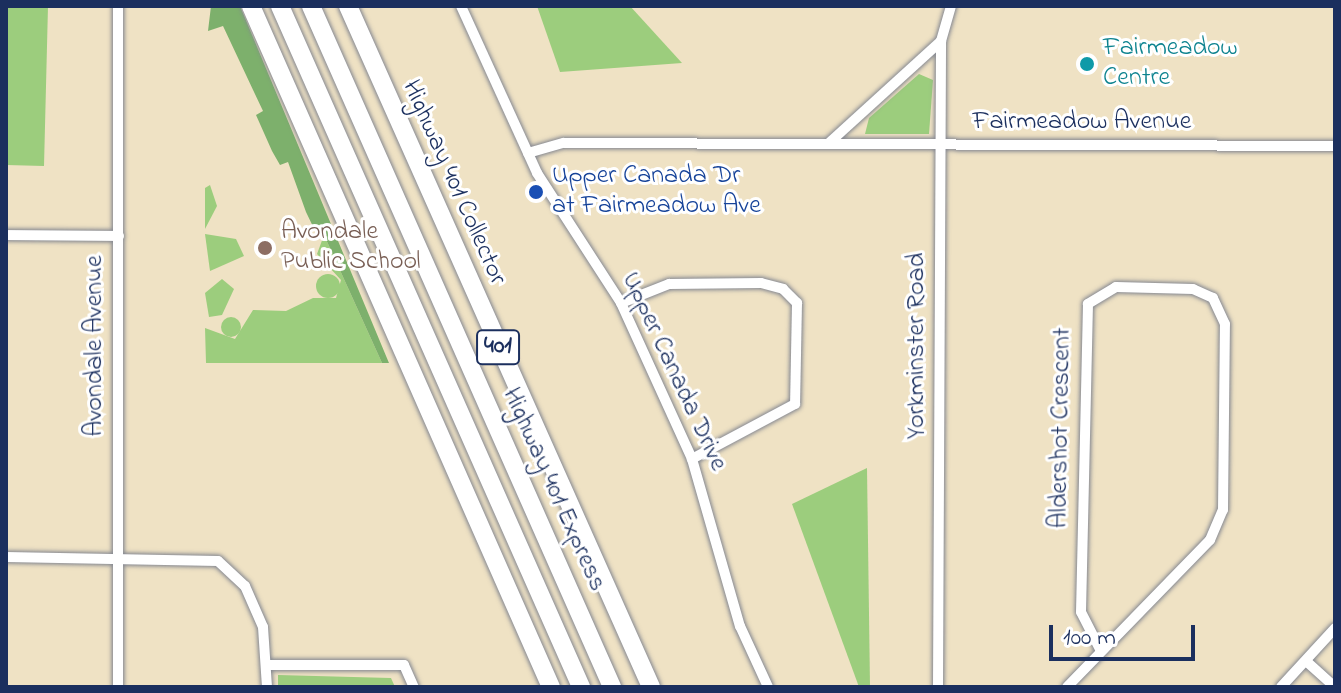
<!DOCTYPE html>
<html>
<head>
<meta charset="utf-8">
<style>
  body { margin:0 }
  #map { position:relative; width:1341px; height:693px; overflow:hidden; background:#efe2c4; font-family:"Indie Flower",sans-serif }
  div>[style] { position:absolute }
  .green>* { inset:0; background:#9ccd7d }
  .round { border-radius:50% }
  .forest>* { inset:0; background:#7db06c }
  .roads { filter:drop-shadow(0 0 2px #858891) drop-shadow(0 0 2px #858891) }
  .street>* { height:10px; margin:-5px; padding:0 5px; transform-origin:5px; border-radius:5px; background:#fff }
  .highway>* { height:18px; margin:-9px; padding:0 9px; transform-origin:9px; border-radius:9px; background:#fff }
  .dots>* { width:22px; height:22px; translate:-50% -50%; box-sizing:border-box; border:4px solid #fff; border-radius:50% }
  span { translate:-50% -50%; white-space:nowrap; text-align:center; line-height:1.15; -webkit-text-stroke:6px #fff; paint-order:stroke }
  .shield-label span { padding:2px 6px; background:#fff; border:2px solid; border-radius:6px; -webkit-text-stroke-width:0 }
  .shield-label { font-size:24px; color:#1b2f5e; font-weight:700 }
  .culture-label { font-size:26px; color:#0d838f }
  .left { translate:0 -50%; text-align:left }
  .street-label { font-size:26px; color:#1b2f5e }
  .transit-label { font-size:26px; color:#164399 }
  .education-label { font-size:26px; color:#785e54 }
  .frame { position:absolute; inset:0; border:8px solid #1b2f5e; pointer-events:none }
  .scale { position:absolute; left:1049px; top:625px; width:146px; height:36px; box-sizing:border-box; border:4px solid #1b2f5e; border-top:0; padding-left:10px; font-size:24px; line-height:28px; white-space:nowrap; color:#1b2f5e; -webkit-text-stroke:6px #fff; paint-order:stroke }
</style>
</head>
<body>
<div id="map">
  <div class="green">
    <i style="clip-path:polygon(6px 6px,48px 6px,44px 166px,6px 165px)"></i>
    <i style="clip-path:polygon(537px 6px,630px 6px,682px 63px,560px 72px)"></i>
    <i style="clip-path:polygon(919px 74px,933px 80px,929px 134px,865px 134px,869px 118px)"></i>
    <i style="clip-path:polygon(210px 185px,217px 206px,205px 229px,205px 188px)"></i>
    <i style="clip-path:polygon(205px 234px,236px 239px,244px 256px,210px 271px)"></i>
    <i style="clip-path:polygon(324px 235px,382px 363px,206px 363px,205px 328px,235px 339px,253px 310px,286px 311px,313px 298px,336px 298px,341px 280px,317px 254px)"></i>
    <i class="round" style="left:316px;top:274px;width:24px;height:24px"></i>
    <i style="clip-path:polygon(222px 279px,234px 289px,222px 315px,209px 317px,205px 293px)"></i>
    <i class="round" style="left:221px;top:317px;width:20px;height:20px"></i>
    <i style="clip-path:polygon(867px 468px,870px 687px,859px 687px,792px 504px)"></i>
    <i style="clip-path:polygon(278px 675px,391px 678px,395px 687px,278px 687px)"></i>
  </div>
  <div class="forest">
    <i style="clip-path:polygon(211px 6px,240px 6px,389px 363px,382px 363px,324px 235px,318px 237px,306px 212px,288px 162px,280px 165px,272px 151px,256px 115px,263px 111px,223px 26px,208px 31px)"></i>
  </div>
  <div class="roads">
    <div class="street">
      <i style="left:461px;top:6px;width:183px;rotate:65.5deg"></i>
      <i style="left:537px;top:173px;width:155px;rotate:57.1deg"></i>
      <i style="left:621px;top:303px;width:171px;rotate:65.5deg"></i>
      <i style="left:692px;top:459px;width:174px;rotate:74deg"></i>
      <i style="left:740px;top:626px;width:67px;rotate:65.3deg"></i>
      <i style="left:830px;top:142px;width:150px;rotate:-42.3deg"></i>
      <i style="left:528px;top:153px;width:37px;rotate:-16deg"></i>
      <i style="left:564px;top:143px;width:771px;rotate:0.22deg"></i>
      <i style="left:6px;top:235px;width:113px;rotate:0.5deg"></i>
      <i style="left:621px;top:303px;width:52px;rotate:-21.6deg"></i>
      <i style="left:669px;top:284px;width:92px;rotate:-0.6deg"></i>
      <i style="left:761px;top:283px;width:23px;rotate:15deg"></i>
      <i style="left:783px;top:289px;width:20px;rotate:45deg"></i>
      <i style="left:797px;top:303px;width:101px;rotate:91.1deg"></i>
      <i style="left:795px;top:404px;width:117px;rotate:151.9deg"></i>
      <i style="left:6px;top:557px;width:212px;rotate:1.1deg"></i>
      <i style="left:218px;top:561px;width:37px;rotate:43deg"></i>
      <i style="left:245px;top:586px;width:45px;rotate:66.3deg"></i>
      <i style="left:263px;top:627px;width:60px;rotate:86.2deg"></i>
      <i style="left:1306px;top:661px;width:39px;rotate:42deg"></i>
      <i style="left:266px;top:665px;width:138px"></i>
      <i style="left:404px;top:665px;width:24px;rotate:66deg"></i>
      <i style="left:118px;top:687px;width:681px;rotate:-90deg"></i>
      <i style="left:938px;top:687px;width:646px;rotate:-89.73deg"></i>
      <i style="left:941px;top:41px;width:36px;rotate:-74deg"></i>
      <i style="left:1067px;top:687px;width:205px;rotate:-45.8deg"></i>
      <i style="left:1210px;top:540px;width:33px;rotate:-67deg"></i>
      <i style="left:1223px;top:510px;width:186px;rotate:-89.4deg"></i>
      <i style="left:1225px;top:324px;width:29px;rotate:-115deg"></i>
      <i style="left:1213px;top:298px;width:22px;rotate:-156deg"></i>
      <i style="left:1193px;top:289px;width:77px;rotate:-178.5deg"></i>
      <i style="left:1116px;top:287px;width:33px;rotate:149deg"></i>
      <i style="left:1088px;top:304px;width:308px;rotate:91.3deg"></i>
      <i style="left:1081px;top:612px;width:44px;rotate:62.9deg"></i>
      <i style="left:1281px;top:687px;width:80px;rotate:-47.5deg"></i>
    </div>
    <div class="highway">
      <i style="left:251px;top:6px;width:744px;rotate:66.23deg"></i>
      <i style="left:280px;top:6px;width:745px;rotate:66.15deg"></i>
      <i style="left:311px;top:6px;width:745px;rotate:66.15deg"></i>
      <i style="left:348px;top:6px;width:745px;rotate:66.01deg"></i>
    </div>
  </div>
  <div class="dots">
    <i style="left:1087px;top:64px;background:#0f9aa8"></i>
    <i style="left:536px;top:192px;background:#1a4fb4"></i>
    <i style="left:265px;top:248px;background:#8d6e63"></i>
  </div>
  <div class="shield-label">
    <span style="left:498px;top:347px">401</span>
  </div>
  <div class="culture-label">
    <span class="left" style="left:1103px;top:64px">Fairmeadow<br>Centre</span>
  </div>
  <div class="street-label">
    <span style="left:1082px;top:123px">Fairmeadow Avenue</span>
    <span style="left:453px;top:183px;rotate:66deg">Highway 401 Collector</span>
    <span style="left:96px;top:346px;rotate:-90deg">Avondale Avenue</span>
    <span style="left:918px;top:346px;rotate:-90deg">Yorkminster Road</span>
    <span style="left:673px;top:372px;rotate:65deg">Upper Canada Drive</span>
    <span style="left:1062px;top:428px;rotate:-89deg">Aldershot Crescent</span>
    <span style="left:553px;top:490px;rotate:66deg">Highway 401 Express</span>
  </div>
  <div class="transit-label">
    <span class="left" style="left:552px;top:192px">Upper Canada Dr<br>at Fairmeadow Ave</span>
  </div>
  <div class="education-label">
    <span class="left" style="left:281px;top:248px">Avondale<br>Public School</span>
  </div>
  <div class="frame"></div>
  <div class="scale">100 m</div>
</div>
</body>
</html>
